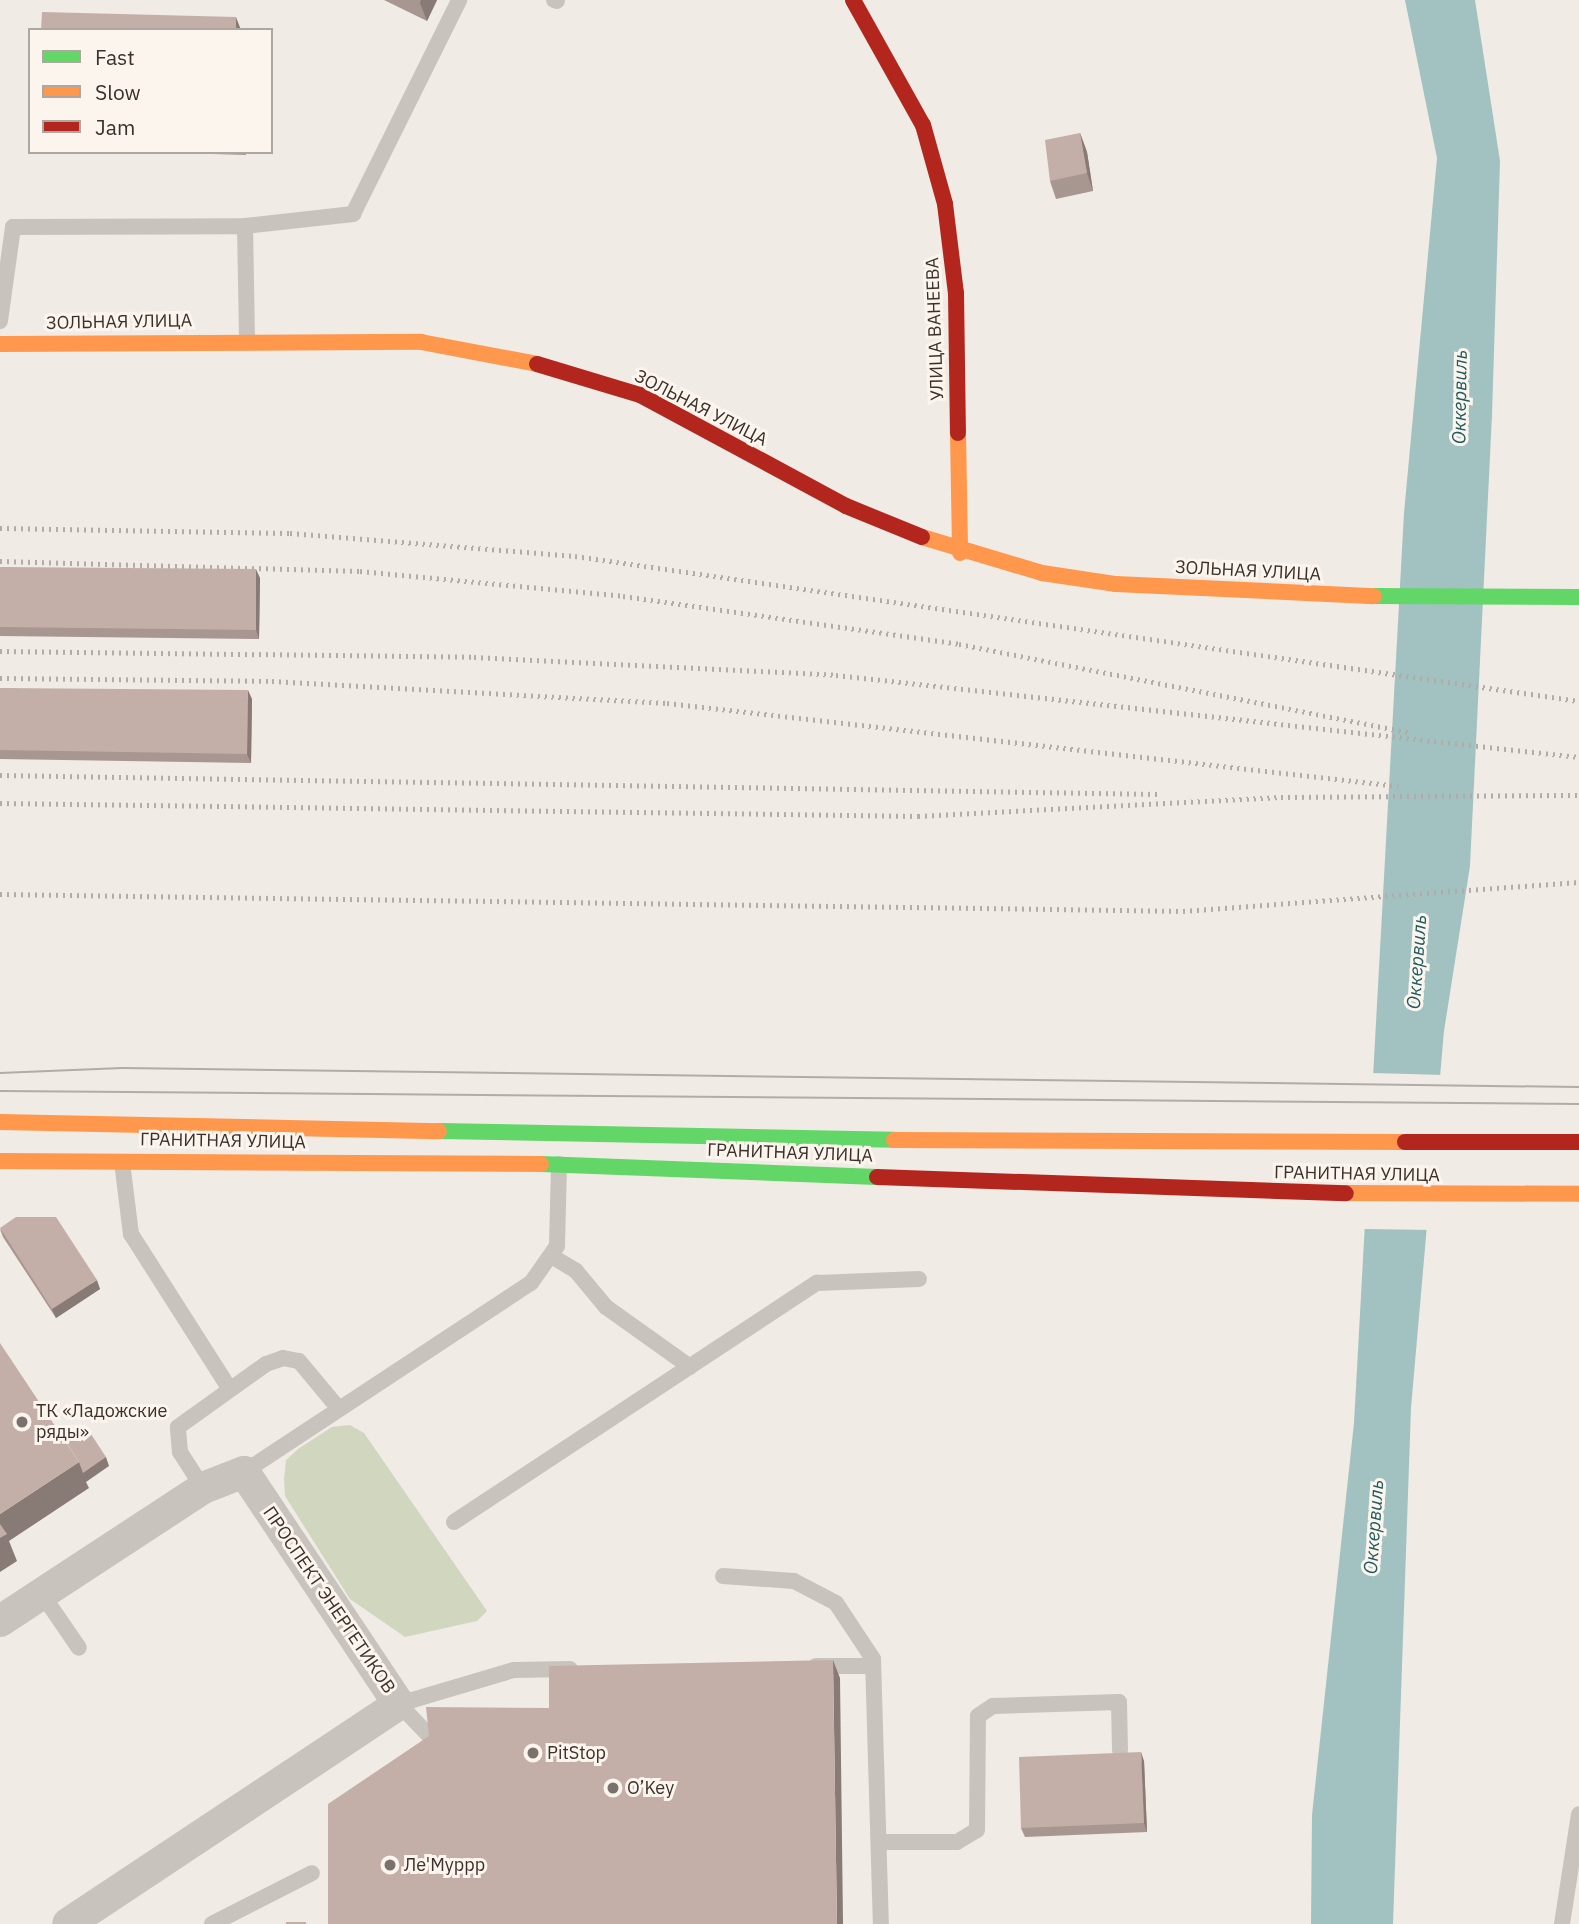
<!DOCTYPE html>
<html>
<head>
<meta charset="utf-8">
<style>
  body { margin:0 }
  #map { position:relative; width:1579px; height:1924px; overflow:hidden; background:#f0ebe5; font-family:"IBM Plex Sans",sans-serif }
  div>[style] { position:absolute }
  .green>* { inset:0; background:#d1d6bf }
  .water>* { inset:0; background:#a1c2c1 }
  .pier>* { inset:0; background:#f0ebe5 }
  .lane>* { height:16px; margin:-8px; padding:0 8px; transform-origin:8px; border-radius:8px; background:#c9c3be }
  .street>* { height:32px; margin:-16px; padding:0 16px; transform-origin:16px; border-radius:16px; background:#c9c3be }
  .fast>* { height:16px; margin:-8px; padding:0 8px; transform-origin:8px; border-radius:8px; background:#63d668 }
  .slow>* { height:16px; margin:-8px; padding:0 8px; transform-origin:8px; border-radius:8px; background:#ff974d }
  .jam>* { height:16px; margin:-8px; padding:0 8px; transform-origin:8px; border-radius:8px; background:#b3261e }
  .tram>* { height:2px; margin:-1px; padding:0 1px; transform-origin:1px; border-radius:1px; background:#b1aca8 }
  .rail>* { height:5px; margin-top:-2.5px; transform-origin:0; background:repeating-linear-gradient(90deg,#b1aca8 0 2px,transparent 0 7px) }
  .wall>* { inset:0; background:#a89690 }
  .shaded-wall>* { inset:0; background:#887a75 }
  .building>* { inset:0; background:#c3afa7 }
  .dots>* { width:19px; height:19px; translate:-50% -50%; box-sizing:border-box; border:4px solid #fbf5ee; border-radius:50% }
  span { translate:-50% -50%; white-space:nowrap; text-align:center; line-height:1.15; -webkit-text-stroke:6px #fbf5ee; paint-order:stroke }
  .street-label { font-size:18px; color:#3b302b }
  .poi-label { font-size:18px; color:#3b302b }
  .left { translate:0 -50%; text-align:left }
  .water-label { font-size:19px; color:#1f5a5e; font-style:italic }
  .legend { position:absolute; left:28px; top:28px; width:245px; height:126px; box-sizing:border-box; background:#fbf5ee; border:2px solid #aea6a0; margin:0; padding:9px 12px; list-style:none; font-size:21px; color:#3b302b }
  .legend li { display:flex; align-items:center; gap:14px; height:35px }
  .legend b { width:35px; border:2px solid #aea6a0 }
</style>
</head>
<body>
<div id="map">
  <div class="green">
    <i style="clip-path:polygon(350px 1425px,364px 1433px,487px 1611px,477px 1621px,405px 1637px,350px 1599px,285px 1496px,284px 1479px,286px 1460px,298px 1449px,332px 1427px)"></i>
  </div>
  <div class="water">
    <i style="clip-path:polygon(1405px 0,1475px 0,1500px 161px,1492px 415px,1470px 866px,1444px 1031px,1411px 1408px,1393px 1924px,1311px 1924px,1312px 1815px,1354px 1423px,1404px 513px,1437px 158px)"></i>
  </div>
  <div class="pier">
    <i style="clip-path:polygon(1372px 1073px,1445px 1075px,1434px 1230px,1362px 1229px)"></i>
  </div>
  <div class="lane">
    <i style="left:554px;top:0;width:3px;rotate:18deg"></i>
    <i style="left:0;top:321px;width:95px;rotate:-82.1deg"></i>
    <i style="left:13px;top:227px;width:232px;rotate:-0.2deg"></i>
    <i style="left:247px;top:339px;width:113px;rotate:-91deg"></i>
    <i style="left:245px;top:226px;width:109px;rotate:-6.3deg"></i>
    <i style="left:353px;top:214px;width:239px;rotate:-63.6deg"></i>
    <i style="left:122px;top:1162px;width:73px;rotate:82.9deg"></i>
    <i style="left:131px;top:1234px;width:183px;rotate:57.5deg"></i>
    <i style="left:553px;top:1257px;width:27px;rotate:31deg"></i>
    <i style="left:576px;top:1271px;width:47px;rotate:50.2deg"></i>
    <i style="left:606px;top:1307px;width:103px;rotate:35.5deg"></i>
    <i style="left:244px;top:1472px;width:344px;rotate:-33.4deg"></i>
    <i style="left:531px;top:1283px;width:45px;rotate:-54.9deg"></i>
    <i style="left:557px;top:1246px;width:82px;rotate:-88.6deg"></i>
    <i style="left:203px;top:1488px;width:43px;rotate:-122.6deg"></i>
    <i style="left:180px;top:1452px;width:25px;rotate:-95deg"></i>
    <i style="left:178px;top:1427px;width:108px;rotate:-35.6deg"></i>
    <i style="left:266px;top:1364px;width:18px;rotate:-19deg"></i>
    <i style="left:283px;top:1358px;width:16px;rotate:11deg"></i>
    <i style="left:299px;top:1361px;width:62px;rotate:50.2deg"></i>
    <i style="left:454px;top:1522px;width:435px;rotate:-33.4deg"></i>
    <i style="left:817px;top:1283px;width:102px;rotate:-2.2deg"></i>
    <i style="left:723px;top:1576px;width:71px;rotate:4deg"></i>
    <i style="left:794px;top:1581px;width:47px;rotate:27.6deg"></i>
    <i style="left:836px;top:1603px;width:67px;rotate:56.5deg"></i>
    <i style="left:873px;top:1659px;width:265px;rotate:88.3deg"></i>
    <i style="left:42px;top:1594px;width:65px;rotate:55.6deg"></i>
    <i style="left:816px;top:1666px;width:57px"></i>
    <i style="left:435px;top:1742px;width:52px;rotate:-133.5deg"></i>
    <i style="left:399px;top:1704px;width:120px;rotate:-16.5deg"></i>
    <i style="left:514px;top:1670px;width:56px;rotate:-1deg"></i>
    <i style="left:879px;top:1842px;width:78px"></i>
    <i style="left:957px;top:1842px;width:23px;rotate:-31deg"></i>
    <i style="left:977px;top:1830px;width:114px;rotate:-89.5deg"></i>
    <i style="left:978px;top:1716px;width:18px;rotate:-34deg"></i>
    <i style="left:993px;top:1706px;width:126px;rotate:-1.8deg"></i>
    <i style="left:1119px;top:1702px;width:48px;rotate:88.8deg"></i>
    <i style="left:212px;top:1924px;width:112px;rotate:-27deg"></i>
    <i style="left:1562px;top:1924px;width:111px;rotate:-81.2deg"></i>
  </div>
  <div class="street">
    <i style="left:0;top:1621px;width:243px;rotate:-33.2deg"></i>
    <i style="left:203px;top:1488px;width:44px;rotate:-21.3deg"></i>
    <i style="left:244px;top:1472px;width:279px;rotate:56.3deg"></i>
    <i style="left:399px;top:1704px;width:397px;rotate:146.4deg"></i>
  </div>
  <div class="fast">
    <i style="left:1374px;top:596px;width:205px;rotate:0.3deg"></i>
    <i style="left:439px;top:1131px;width:455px;rotate:1.1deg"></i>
    <i style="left:541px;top:1164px;width:336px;rotate:2.2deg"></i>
  </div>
  <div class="slow">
    <i style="left:0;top:344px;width:421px;rotate:-0.3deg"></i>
    <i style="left:421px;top:342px;width:118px;rotate:10.7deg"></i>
    <i style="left:958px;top:433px;width:120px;rotate:89deg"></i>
    <i style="left:922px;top:537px;width:125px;rotate:16.7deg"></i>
    <i style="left:1042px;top:573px;width:75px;rotate:8.5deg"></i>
    <i style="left:1116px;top:584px;width:258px;rotate:2.7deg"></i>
    <i style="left:0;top:1122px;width:439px;rotate:1.2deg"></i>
    <i style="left:894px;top:1140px;width:511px;rotate:0.22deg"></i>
    <i style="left:0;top:1161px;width:541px;rotate:0.32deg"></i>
    <i style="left:1346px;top:1193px;width:233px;rotate:0.2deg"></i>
  </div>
  <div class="jam">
    <i style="left:853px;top:0;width:143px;rotate:60.8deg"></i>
    <i style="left:923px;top:125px;width:82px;rotate:74.4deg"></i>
    <i style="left:945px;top:204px;width:90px;rotate:83deg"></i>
    <i style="left:956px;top:293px;width:140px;rotate:89.2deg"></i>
    <i style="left:537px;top:364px;width:108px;rotate:16.8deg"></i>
    <i style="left:640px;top:395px;width:234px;rotate:28.3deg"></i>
    <i style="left:846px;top:506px;width:82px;rotate:22.2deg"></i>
    <i style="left:1405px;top:1142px;width:174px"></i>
    <i style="left:877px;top:1177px;width:469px;rotate:2deg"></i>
  </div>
  <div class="tram">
    <i style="left:0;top:1073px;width:122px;rotate:-2.3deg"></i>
    <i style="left:122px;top:1068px;width:1457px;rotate:0.75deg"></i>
    <i style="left:0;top:1091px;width:1579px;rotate:0.47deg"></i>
  </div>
  <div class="rail">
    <i style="left:0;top:528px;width:290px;rotate:1deg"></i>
    <i style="left:290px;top:533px;width:286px;rotate:4.6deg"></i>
    <i style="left:575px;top:556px;width:1014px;rotate:8.22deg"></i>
    <i style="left:0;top:561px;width:360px;rotate:1.6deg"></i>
    <i style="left:360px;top:571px;width:264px;rotate:5.4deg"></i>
    <i style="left:623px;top:596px;width:339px;rotate:8.1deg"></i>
    <i style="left:959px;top:644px;width:458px;rotate:11.1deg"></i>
    <i style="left:0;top:651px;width:474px;rotate:0.7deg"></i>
    <i style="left:474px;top:657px;width:362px;rotate:2.8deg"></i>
    <i style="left:836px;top:675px;width:748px;rotate:6.3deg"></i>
    <i style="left:0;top:678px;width:272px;rotate:0.6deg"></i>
    <i style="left:272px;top:681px;width:396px;rotate:3.2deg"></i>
    <i style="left:667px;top:703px;width:736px;rotate:6.48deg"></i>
    <i style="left:0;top:775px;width:1158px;rotate:0.94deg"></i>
    <i style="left:0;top:803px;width:918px;rotate:0.81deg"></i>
    <i style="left:918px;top:816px;width:363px;rotate:-3deg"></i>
    <i style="left:1281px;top:797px;width:298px;rotate:-0.4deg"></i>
    <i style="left:0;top:894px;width:1183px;rotate:0.82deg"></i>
    <i style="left:1183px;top:911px;width:397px;rotate:-4.2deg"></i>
  </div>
  <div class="wall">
    <i style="clip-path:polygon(384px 0,437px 0,427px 21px)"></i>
    <i style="clip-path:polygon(1080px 133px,1087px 152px,1093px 191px,1056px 199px,1050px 181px)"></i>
    <i style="clip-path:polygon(145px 152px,246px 152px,246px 155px)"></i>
    <i style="clip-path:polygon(0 567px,260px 578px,259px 639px,0 636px)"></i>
    <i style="clip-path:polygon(0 688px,252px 699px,251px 763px,0 759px)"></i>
    <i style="clip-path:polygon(0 1229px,100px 1289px,56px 1318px,3px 1237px)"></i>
    <i style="clip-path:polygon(1144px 1761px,1147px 1832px,1025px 1837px,1021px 1828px)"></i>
  </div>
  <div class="shaded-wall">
    <i style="clip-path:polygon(421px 0,437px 0,427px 21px,420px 3px)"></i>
    <i style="clip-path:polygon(236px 17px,241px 30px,236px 30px)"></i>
    <i style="clip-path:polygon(1080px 133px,1087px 152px,1093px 191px,1087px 173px)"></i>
    <i style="clip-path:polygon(256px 569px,260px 578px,259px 639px,256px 630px)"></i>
    <i style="clip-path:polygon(248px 690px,252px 699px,251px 763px,247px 754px)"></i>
    <i style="clip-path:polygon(97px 1280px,100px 1289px,56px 1318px,52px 1309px)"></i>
    <i style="clip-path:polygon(106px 1457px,109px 1466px,86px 1482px,89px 1488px,9px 1541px,17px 1561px,0 1572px,0 1514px,79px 1462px)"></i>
    <i style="clip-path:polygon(833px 1660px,840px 1678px,843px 1924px,837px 1924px)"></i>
    <i style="clip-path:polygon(1141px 1752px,1144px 1761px,1147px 1832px,1144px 1823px)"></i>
  </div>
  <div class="building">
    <i style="clip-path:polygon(42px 12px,236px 17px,236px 30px,41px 30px)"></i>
    <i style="clip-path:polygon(1080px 133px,1087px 173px,1050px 181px,1045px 140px)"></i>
    <i style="clip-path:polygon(0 567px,256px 569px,256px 630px,0 627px)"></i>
    <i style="clip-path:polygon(0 688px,248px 690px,247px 754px,0 750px)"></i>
    <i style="clip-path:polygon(16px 1217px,56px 1217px,97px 1280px,52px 1309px,0 1228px)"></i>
    <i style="clip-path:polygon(0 1343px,79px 1462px,0 1514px)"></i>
    <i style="clip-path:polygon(85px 1425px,106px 1457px,83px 1473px,79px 1462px,64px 1439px)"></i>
    <i style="clip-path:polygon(0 1524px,7px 1534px,0 1538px)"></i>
    <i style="clip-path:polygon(833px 1660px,837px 1924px,328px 1924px,328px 1804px,429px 1736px,426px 1707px,549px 1708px,549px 1666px)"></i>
    <i style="clip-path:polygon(1141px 1752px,1144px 1823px,1021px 1828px,1019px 1757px)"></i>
    <i style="clip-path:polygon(286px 1922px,306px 1922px,306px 1924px,286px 1924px)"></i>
  </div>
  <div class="dots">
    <i style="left:22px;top:1422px;background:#7a716c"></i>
    <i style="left:533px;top:1753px;background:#7a716c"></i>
    <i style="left:613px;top:1788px;background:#7a716c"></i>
    <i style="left:390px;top:1865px;background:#7a716c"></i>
  </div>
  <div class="street-label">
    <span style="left:119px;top:322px;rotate:-1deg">ЗОЛЬНАЯ УЛИЦА</span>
    <span style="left:935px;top:329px;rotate:-92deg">УЛИЦА ВАНЕЕВА</span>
    <span style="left:701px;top:408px;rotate:27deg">ЗОЛЬНАЯ УЛИЦА</span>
    <span style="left:1248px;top:571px;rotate:3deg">ЗОЛЬНАЯ УЛИЦА</span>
    <span style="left:223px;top:1141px;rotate:1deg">ГРАНИТНАЯ УЛИЦА</span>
    <span style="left:790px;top:1153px;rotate:2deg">ГРАНИТНАЯ УЛИЦА</span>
    <span style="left:1357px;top:1174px;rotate:1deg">ГРАНИТНАЯ УЛИЦА</span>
    <span style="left:329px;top:1600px;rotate:56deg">ПРОСПЕКТ ЭНЕРГЕТИКОВ</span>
  </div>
  <div class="poi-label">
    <span class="left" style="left:36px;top:1422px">ТК «Ладожские<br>ряды»</span>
    <span class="left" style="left:547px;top:1753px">PitStop</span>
    <span class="left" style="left:627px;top:1788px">O’Key</span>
    <span class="left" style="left:404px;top:1865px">Ле'Муррр</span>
  </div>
  <div class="water-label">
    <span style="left:1460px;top:397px;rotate:-89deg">Оккервиль</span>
    <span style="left:1417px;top:962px;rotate:-86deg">Оккервиль</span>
    <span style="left:1374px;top:1527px;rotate:-86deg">Оккервиль</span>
  </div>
  <ul class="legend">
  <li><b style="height:9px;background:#63d668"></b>Fast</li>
  <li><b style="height:9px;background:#ff974d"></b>Slow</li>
  <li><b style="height:9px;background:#b3261e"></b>Jam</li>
  </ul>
</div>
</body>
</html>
